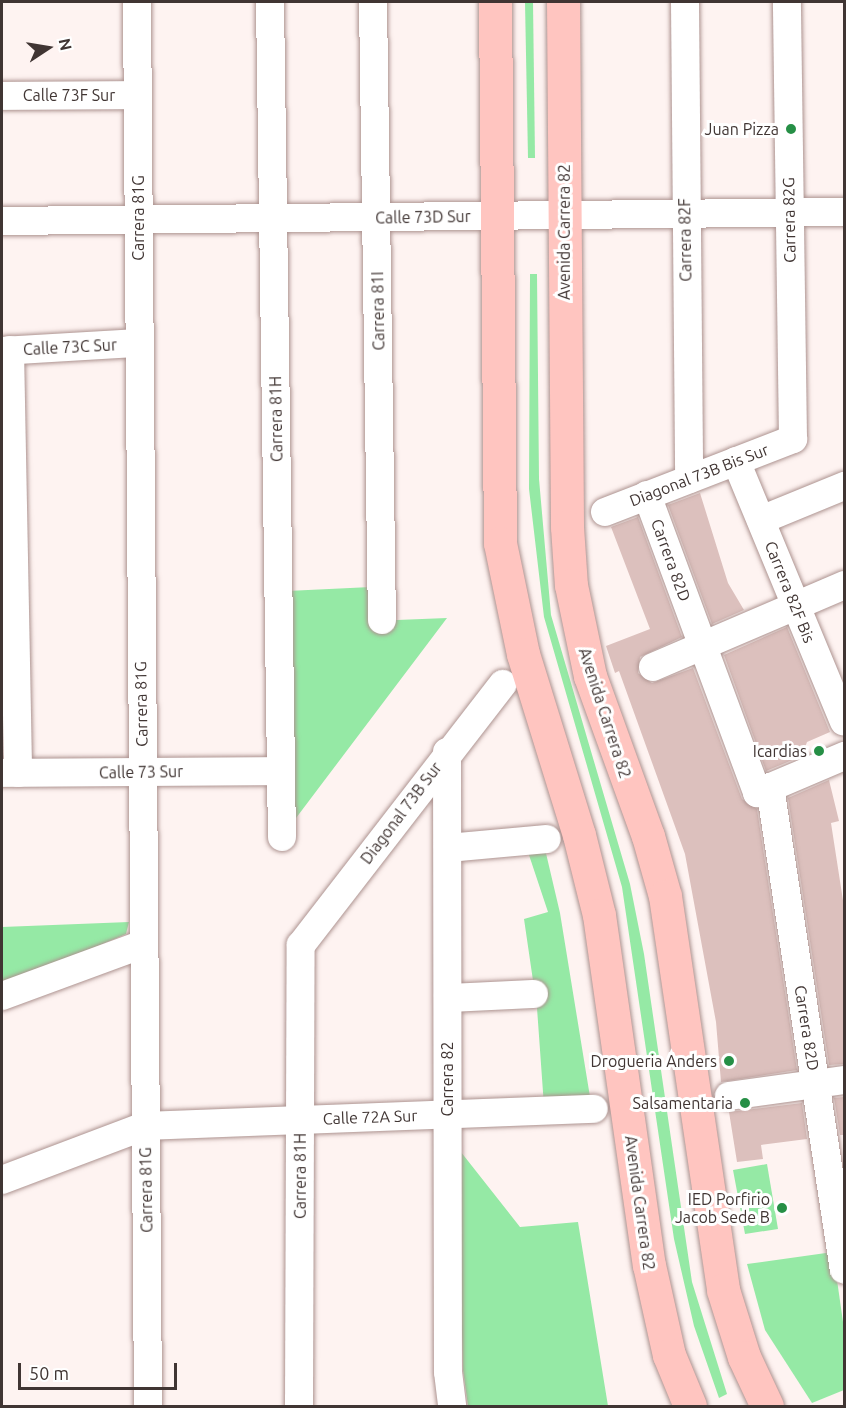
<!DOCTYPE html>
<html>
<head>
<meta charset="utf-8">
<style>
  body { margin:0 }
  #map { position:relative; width:846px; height:1408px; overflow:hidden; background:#fef3f1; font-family:Ubuntu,sans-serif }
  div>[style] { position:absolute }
  .green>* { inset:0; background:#95e9a5 }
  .building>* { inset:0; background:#dcc0bd }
  .roads { filter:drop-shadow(0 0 2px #ad9390) drop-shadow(0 0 2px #ad9390) }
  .minor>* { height:28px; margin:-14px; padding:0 14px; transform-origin:14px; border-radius:14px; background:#fff }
  .major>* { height:33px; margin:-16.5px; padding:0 16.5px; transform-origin:16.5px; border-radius:16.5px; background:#ffc5c0 }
  .dots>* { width:16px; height:16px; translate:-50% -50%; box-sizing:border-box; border:3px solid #fff; border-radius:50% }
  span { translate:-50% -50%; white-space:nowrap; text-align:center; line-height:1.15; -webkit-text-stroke:6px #fff; paint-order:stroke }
  .street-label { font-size:16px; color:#403533 }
  .poi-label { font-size:16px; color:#403533 }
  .right { translate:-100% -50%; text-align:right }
  .frame { position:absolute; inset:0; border:3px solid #403533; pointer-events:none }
  .north { position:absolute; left:18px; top:18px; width:60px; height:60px; -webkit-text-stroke:4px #fff; paint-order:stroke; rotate:78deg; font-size:16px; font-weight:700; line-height:24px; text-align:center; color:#403533 }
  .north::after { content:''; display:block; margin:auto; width:21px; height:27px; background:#403533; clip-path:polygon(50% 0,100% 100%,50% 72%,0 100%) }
  .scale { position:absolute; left:18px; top:1363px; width:159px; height:27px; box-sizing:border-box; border:3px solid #403533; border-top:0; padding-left:8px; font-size:18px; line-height:21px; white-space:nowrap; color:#403533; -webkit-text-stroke:4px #fff; paint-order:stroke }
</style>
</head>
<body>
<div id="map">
  <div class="green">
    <i style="clip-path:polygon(525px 2px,533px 2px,535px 158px,528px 158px)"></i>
    <i style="clip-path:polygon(530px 274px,537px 274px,539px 479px,551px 615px,630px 884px,644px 954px,692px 1282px,727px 1394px,719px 1398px,694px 1326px,674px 1239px,622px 887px,544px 617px,529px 489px)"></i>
    <i style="clip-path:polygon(371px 587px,372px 621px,447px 618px,290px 826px,287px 591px)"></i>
    <i style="clip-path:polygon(527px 849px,545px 849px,560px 913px,591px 1103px,544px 1106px,537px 1008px,524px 919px,548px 912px)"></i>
    <i style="clip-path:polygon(129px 922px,126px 934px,2px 987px,2px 927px)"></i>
    <i style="clip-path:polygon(457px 1147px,520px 1227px,578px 1222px,608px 1406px,468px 1406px,463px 1370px)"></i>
    <i style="clip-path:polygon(767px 1164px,778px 1229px,745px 1234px,733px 1170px)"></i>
    <i style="clip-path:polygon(833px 1252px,844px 1329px,844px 1390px,812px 1403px,765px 1330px,747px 1264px)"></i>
  </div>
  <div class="building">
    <i style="clip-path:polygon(700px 493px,728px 583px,744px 610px,712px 624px,668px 505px)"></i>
    <i style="clip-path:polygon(638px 517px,682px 637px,640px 657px,638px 673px,652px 683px,693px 668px,742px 799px,757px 809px,797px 1070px,721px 1082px,716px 1022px,685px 854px,619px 671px,615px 673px,606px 646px,650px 629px,611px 527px)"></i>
    <i style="clip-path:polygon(787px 627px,830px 732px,807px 742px,802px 756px,766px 771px,724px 655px)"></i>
    <i style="clip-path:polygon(829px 780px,839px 821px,831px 823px,844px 907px,844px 1064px,829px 1065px,788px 798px)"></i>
    <i style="clip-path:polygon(844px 1097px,844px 1135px,840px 1135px,834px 1098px)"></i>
    <i style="clip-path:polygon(802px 1103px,807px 1139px,761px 1145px,763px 1159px,737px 1162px,729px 1112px)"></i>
  </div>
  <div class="roads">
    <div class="minor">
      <i style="left:137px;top:2px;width:1404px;rotate:89.55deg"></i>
      <i style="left:270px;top:2px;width:835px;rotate:89.18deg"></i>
      <i style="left:373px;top:2px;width:618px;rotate:89.17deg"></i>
      <i style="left:685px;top:2px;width:477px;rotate:89.5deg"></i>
      <i style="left:2px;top:96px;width:135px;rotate:-0.4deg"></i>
      <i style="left:2px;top:221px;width:842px;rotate:-0.61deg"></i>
      <i style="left:10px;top:350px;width:423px;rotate:88.9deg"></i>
      <i style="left:2px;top:351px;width:136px;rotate:-3.4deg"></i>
      <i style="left:736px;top:461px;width:282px;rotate:67.5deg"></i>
      <i style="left:647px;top:495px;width:318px;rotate:69.7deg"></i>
      <i style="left:757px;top:793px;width:95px;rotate:-23deg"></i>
      <i style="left:605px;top:512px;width:202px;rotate:-21.2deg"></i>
      <i style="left:793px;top:439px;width:437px;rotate:-90.8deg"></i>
      <i style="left:761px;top:520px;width:90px;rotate:-22.3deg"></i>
      <i style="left:653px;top:667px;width:208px;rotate:-23.2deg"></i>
      <i style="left:447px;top:752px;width:620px;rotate:89.91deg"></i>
      <i style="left:448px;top:1372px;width:34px;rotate:83deg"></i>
      <i style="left:2px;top:773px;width:279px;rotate:-0.4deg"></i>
      <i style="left:770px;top:787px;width:488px;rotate:81.3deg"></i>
      <i style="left:448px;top:848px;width:99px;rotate:-5.2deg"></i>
      <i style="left:2px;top:996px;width:150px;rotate:-20.2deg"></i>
      <i style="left:448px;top:998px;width:86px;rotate:-2.7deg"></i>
      <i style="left:729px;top:1096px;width:116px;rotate:-7.9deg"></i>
      <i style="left:2px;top:1180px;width:153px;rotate:-20.7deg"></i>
      <i style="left:145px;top:1126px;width:449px;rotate:-2.2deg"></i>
      <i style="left:299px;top:1406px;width:461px;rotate:-89.8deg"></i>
      <i style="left:301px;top:945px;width:330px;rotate:-52.3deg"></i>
    </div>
    <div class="major">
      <i style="left:495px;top:2px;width:541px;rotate:89.47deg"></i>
      <i style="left:500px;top:543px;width:113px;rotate:78.3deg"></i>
      <i style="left:523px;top:654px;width:189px;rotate:72.8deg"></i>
      <i style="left:579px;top:835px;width:82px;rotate:76deg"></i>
      <i style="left:599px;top:915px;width:354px;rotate:81.9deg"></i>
      <i style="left:649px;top:1265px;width:92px;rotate:77.5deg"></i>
      <i style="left:669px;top:1355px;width:55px;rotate:67.6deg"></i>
      <i style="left:563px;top:2px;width:525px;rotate:89.56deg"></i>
      <i style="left:567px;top:527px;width:58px;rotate:86.1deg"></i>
      <i style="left:571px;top:585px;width:93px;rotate:78.2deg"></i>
      <i style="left:590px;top:676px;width:170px;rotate:70.1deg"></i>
      <i style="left:648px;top:836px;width:62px;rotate:74.2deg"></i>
      <i style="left:665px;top:896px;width:398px;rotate:81.6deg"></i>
      <i style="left:723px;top:1290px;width:70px;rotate:72.6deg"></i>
      <i style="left:744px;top:1357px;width:54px;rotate:64.9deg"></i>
    </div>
  </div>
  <div class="dots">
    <i style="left:791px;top:129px;background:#268f46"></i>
    <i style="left:819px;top:751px;background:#268f46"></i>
    <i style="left:729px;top:1061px;background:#268f46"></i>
    <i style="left:745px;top:1103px;background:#268f46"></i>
    <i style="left:782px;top:1208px;background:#268f46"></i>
  </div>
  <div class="street-label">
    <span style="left:69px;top:95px">Calle 73F Sur</span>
    <span style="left:423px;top:217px;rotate:-1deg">Calle 73D Sur</span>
    <span style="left:138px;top:218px;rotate:-90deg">Carrera 81G</span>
    <span style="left:789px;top:220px;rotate:-91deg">Carrera 82G</span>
    <span style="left:564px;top:232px;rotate:-90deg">Avenida Carrera 82</span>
    <span style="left:685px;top:240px;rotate:-91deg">Carrera 82F</span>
    <span style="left:378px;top:311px;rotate:-91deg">Carrera 81I</span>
    <span style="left:70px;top:347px;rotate:-3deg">Calle 73C Sur</span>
    <span style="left:276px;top:419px;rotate:-91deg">Carrera 81H</span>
    <span style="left:699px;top:475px;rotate:-21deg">Diagonal 73B Bis Sur</span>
    <span style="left:671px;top:560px;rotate:70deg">Carrera 82D</span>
    <span style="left:790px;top:592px;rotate:68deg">Carrera 82F Bis</span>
    <span style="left:141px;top:704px;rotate:-91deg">Carrera 81G</span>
    <span style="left:605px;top:713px;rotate:72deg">Avenida Carrera 82</span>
    <span style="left:141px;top:772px;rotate:-1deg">Calle 73 Sur</span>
    <span style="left:401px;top:813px;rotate:-53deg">Diagonal 73B Sur</span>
    <span style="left:807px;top:1028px;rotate:81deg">Carrera 82D</span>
    <span style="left:447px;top:1079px;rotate:-90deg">Carrera 82</span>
    <span style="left:370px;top:1117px;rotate:-2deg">Calle 72A Sur</span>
    <span style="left:300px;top:1176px;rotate:-90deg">Carrera 81H</span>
    <span style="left:146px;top:1190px;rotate:-91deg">Carrera 81G</span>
    <span style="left:640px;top:1203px;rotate:82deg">Avenida Carrera 82</span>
  </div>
  <div class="poi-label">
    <span class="right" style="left:779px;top:129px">Juan Pizza</span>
    <span class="right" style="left:807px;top:751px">Icardias</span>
    <span class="right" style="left:717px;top:1061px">Drogueria Anders</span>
    <span class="right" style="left:733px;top:1103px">Salsamentaria</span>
    <span class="right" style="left:770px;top:1208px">IED Porfirio<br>Jacob Sede B</span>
  </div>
  <div class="frame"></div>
  <div class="north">N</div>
  <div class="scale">50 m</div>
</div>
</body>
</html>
